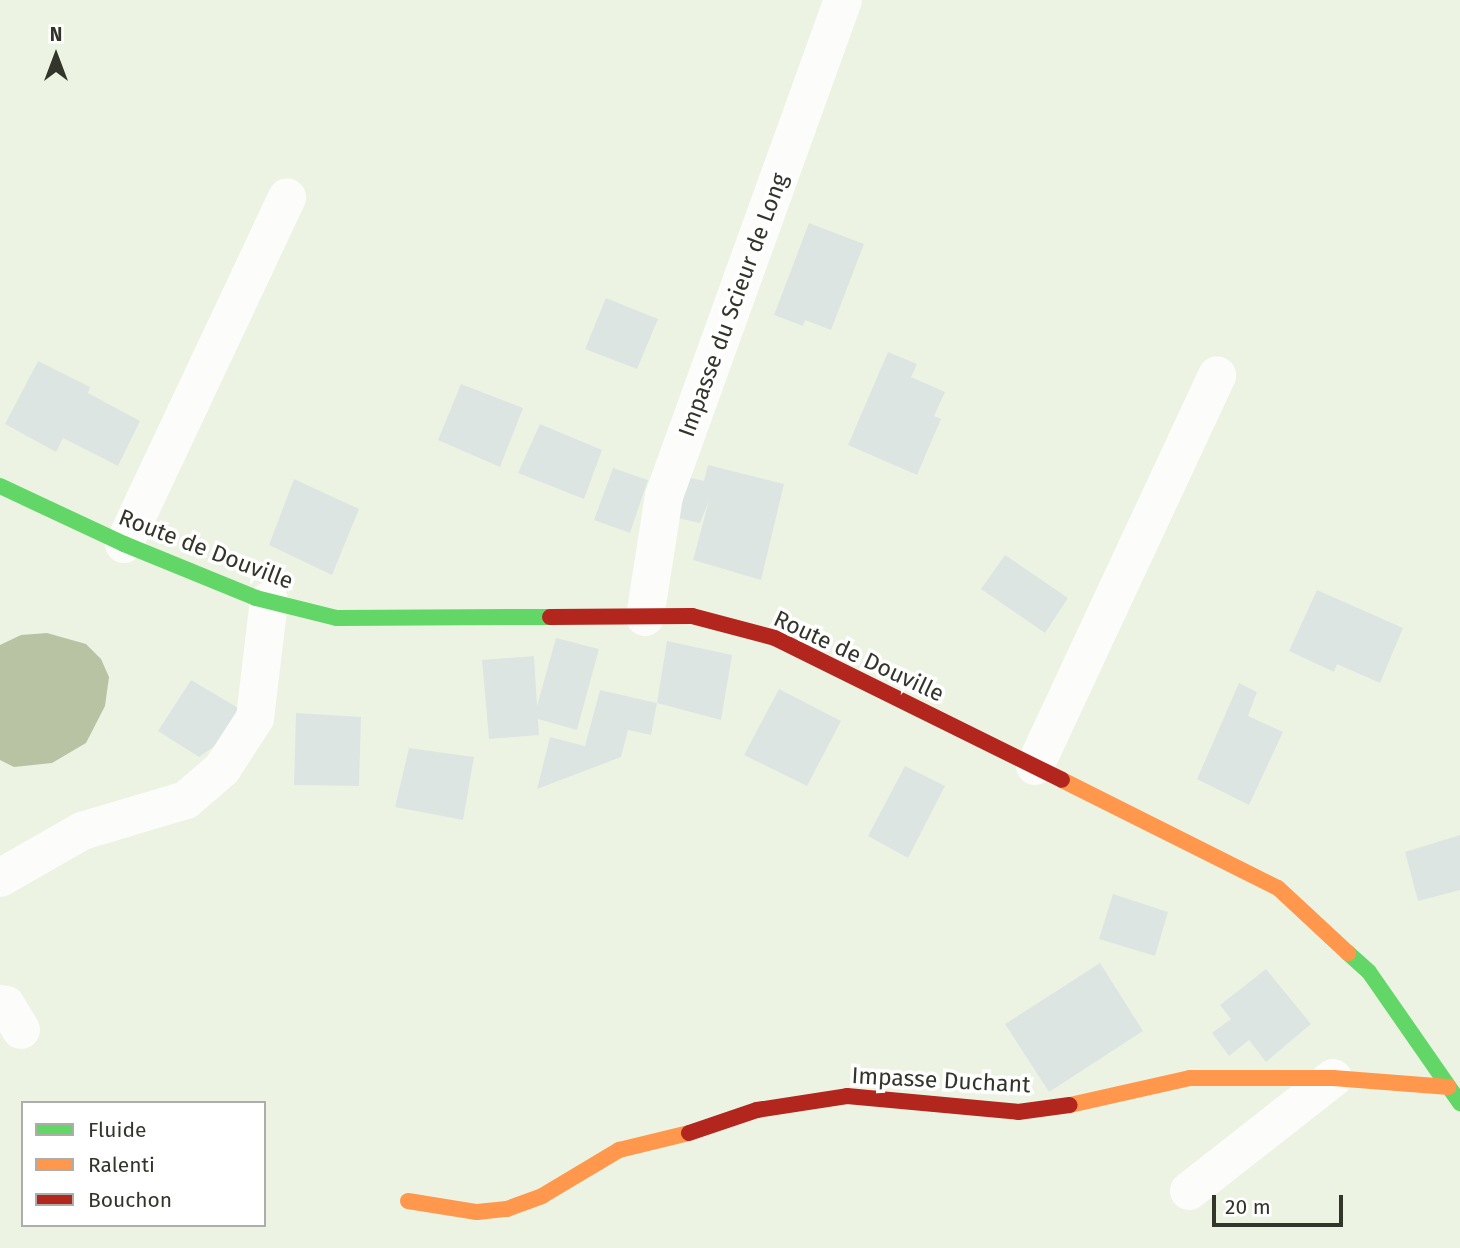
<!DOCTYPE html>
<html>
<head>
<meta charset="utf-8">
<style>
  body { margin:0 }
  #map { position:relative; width:1460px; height:1248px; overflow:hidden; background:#edf3e3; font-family:"Fira Sans",sans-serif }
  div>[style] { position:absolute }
  .water>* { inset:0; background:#b8c3a3 }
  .building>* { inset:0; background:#dde5e3 }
  .street>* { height:38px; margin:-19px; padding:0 19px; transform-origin:19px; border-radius:19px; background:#fcfdfb }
  .fast>* { height:16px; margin:-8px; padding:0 8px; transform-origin:8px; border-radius:8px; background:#63d668 }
  .slow>* { height:16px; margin:-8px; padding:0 8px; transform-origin:8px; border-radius:8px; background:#ff974d }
  .jam>* { height:16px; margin:-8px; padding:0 8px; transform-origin:8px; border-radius:8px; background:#b3261e }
  span { translate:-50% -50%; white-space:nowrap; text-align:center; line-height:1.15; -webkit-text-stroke:7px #fff; paint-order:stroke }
  .street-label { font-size:23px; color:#31352a }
  .legend { position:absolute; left:21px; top:1101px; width:245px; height:126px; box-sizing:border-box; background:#fff; border:2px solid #adaeaa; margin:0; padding:9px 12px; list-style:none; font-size:21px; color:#31352a }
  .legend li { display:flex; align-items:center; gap:14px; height:35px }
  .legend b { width:35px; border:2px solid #adaeaa }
  .north { position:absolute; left:21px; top:21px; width:70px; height:70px; -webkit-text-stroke:5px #fff; paint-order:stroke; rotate:0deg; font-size:19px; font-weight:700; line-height:28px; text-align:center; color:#31352a }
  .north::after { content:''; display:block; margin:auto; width:24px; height:32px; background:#31352a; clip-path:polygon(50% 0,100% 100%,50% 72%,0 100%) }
  .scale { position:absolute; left:1212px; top:1195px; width:131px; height:32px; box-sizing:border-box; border:4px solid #31352a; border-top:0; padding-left:9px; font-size:21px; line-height:24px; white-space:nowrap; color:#31352a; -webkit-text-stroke:5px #fff; paint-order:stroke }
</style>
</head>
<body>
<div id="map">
  <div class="water">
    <i style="clip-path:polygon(47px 633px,86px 644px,101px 659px,109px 677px,105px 706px,86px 743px,52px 763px,14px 767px,0 760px,0 645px,21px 635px)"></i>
  </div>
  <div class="building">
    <i style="clip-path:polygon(809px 223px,864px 244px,831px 330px,805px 320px,803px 326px,774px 315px)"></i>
    <i style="clip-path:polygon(606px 298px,658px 319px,637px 369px,585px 349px)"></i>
    <i style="clip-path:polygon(888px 352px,917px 364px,911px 377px,945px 392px,934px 416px,941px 419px,917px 475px,848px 445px)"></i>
    <i style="clip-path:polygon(38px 361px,90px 387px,88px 393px,140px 421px,118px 466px,63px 438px,56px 452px,5px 424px)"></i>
    <i style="clip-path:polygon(461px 384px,523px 408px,500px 467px,438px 440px)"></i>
    <i style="clip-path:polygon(540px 424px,602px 450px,584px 499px,518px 473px)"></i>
    <i style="clip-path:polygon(708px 465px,784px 484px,761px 580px,693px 560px,709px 501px,700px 523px,673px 517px,682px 476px,704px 481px)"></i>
    <i style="clip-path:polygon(613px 468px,648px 480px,630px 533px,594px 520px)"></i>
    <i style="clip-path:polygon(294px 479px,359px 509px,332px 575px,269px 545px)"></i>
    <i style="clip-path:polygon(1005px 555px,1068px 598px,1045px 633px,981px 589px)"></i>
    <i style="clip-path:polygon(1317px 590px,1403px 628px,1380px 683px,1337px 664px,1334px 672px,1289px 651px)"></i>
    <i style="clip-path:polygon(556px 638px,599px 649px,577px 730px,538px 719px,539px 735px,489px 739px,482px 660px,534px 656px,537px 706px)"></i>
    <i style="clip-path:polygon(667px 641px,732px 655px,721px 720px,657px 703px)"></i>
    <i style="clip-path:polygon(191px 680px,255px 718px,199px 757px,158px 731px)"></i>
    <i style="clip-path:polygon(1239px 683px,1257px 692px,1248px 716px,1283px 732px,1249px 805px,1197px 779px)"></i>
    <i style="clip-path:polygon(779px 689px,841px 721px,807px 786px,744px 755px)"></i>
    <i style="clip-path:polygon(600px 690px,657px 703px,651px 735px,628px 730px,621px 757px,537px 789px,550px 737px,585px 746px)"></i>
    <i style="clip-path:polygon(296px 713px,361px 717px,359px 786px,294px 785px)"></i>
    <i style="clip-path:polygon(409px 748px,474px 757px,463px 820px,395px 807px)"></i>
    <i style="clip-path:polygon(905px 766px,945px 786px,908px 858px,868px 836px)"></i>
    <i style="clip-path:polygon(1460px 835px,1460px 890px,1418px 901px,1405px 852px)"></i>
    <i style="clip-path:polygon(1113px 894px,1168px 912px,1155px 956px,1099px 939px)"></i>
    <i style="clip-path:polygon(1100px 963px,1143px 1031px,1049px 1092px,1005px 1024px)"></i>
    <i style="clip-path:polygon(1266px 969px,1311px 1024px,1266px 1062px,1249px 1040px,1229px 1056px,1212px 1033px,1231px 1019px,1220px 1005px)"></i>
  </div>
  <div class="street">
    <i style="left:124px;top:544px;width:383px;rotate:-64.8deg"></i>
    <i style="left:645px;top:617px;width:122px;rotate:-81.1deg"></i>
    <i style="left:664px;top:496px;width:527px;rotate:-70.16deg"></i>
    <i style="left:1035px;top:766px;width:431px;rotate:-65deg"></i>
    <i style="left:0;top:878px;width:95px;rotate:-29.8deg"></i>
    <i style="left:82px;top:831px;width:109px;rotate:-16.6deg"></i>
    <i style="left:186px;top:800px;width:48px;rotate:-40.7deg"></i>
    <i style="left:222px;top:769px;width:61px;rotate:-57.1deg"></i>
    <i style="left:255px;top:718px;width:118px;rotate:-83.2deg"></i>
    <i style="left:0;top:1004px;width:6px;rotate:9deg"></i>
    <i style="left:6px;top:1005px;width:29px;rotate:59deg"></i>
    <i style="left:1189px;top:1191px;width:183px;rotate:-38.1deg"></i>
  </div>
  <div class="fast">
    <i style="left:0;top:486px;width:137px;rotate:25.1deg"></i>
    <i style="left:124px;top:544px;width:143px;rotate:22.2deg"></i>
    <i style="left:256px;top:598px;width:83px;rotate:13.9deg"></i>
    <i style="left:337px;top:618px;width:213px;rotate:-0.3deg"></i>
    <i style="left:1348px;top:953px;width:28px;rotate:42deg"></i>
    <i style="left:1369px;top:972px;width:160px;rotate:55.2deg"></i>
  </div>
  <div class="slow">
    <i style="left:1062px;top:780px;width:241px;rotate:26.6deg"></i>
    <i style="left:1278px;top:888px;width:96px;rotate:42.9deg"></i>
    <i style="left:1070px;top:1105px;width:123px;rotate:-12.7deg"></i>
    <i style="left:1190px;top:1078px;width:143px"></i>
    <i style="left:1333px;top:1078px;width:116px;rotate:4.4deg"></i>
    <i style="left:408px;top:1201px;width:70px;rotate:9.1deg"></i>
    <i style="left:477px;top:1212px;width:30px;rotate:-6deg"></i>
    <i style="left:507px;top:1209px;width:37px;rotate:-20deg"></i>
    <i style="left:542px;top:1196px;width:90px;rotate:-30.9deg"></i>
    <i style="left:619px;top:1150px;width:72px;rotate:-13.7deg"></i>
  </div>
  <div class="jam">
    <i style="left:550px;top:617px;width:142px;rotate:-0.4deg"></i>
    <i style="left:692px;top:616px;width:86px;rotate:14.8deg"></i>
    <i style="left:775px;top:638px;width:320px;rotate:26.3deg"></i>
    <i style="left:689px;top:1133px;width:72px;rotate:-18.7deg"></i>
    <i style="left:757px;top:1110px;width:91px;rotate:-8.8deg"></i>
    <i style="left:847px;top:1096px;width:172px;rotate:5.3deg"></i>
    <i style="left:1018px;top:1112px;width:52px;rotate:-7.7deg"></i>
  </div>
  <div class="street-label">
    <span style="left:733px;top:305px;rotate:-70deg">Impasse du Scieur de Long</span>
    <span style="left:206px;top:549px;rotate:21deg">Route de Douville</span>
    <span style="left:859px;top:656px;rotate:25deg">Route de Douville</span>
    <span style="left:941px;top:1080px;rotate:3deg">Impasse Duchant</span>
  </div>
  <ul class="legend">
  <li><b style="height:9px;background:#63d668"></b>Fluide</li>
  <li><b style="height:9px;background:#ff974d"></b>Ralenti</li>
  <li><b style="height:9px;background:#b3261e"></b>Bouchon</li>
  </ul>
  <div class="north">N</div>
  <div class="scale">20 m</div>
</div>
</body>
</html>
